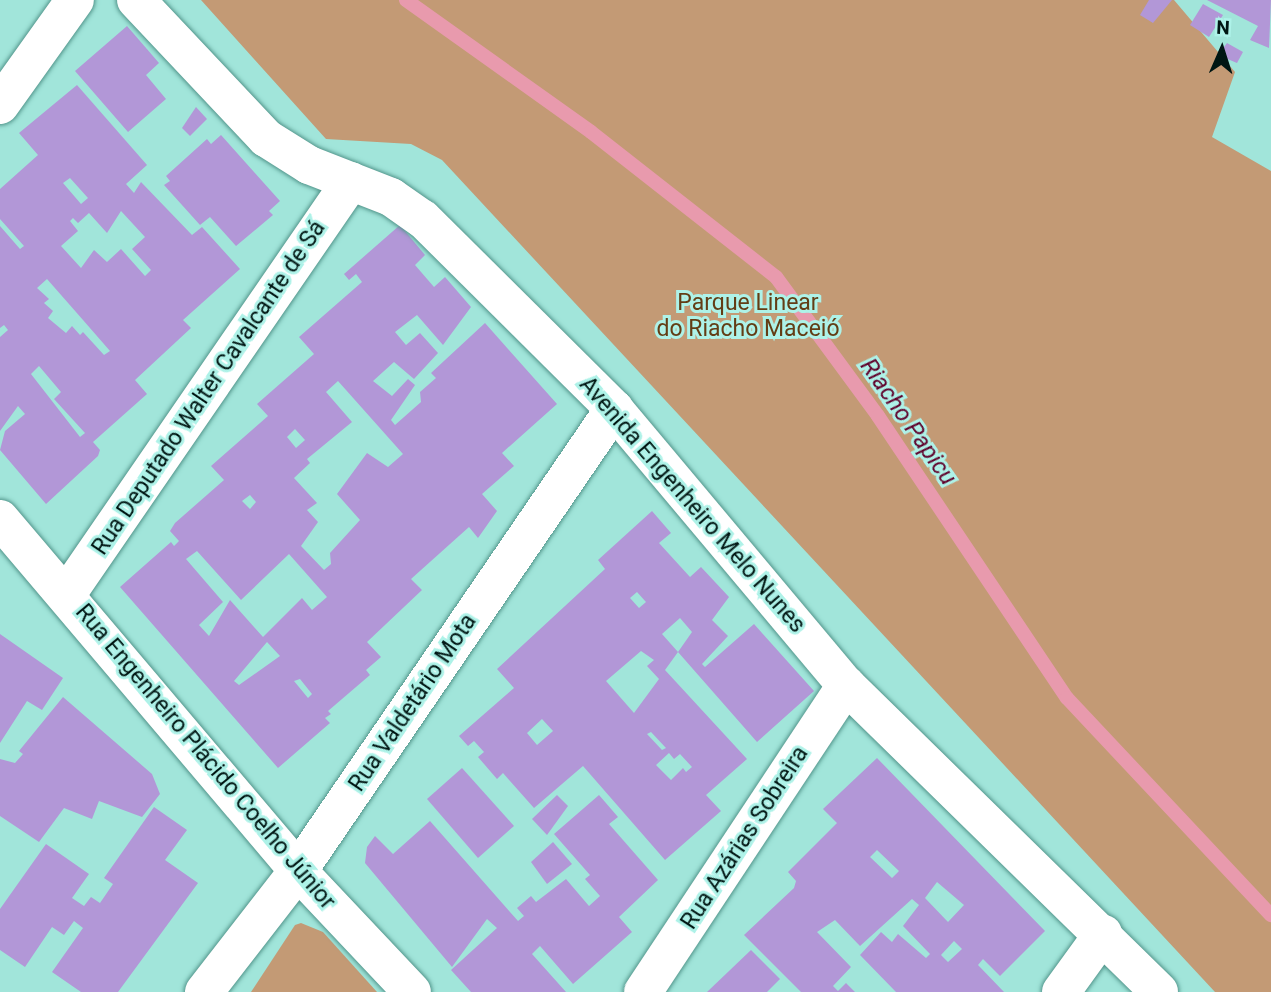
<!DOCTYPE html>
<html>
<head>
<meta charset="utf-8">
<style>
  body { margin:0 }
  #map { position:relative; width:1271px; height:992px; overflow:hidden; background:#a1e5da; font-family:Roboto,sans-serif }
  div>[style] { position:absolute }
  .green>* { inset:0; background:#c39a75 }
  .stream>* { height:14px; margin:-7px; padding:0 7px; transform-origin:7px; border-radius:7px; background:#e89aad }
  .building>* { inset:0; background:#b297d7 }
  .roads { filter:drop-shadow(0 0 2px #52958b) drop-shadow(0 0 2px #52958b) }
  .street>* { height:38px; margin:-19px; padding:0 19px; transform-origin:19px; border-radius:19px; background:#fff }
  span { translate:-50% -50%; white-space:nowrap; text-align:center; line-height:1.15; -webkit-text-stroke:6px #aef2e8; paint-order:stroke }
  .park-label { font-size:23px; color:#633d15 }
  .street-label { font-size:23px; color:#001613 }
  .water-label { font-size:24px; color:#5f002a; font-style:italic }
  .north { position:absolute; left:1187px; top:14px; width:70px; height:70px; -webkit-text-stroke:5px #aef2e8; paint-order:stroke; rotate:3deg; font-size:19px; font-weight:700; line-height:28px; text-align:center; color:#001613 }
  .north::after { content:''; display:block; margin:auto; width:24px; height:32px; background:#001613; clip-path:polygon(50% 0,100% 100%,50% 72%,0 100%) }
</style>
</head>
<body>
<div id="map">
  <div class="green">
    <i style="clip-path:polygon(201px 0,1174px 0,1235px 72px,1212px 137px,1271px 171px,1271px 992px,1215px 992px,442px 160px,411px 144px,326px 139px)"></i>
    <i style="clip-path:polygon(301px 923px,323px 932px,377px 992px,251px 992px,295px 925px)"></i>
  </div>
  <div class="stream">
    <i style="left:406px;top:0;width:227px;rotate:35.5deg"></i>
    <i style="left:591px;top:132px;width:235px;rotate:38.1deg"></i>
    <i style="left:776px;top:277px;width:172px;rotate:53.7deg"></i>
    <i style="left:878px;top:416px;width:339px;rotate:56.2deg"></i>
    <i style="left:1067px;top:698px;width:298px;rotate:46.8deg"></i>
  </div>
  <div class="building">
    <i style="clip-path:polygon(1149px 0,1172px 0,1153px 23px,1140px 15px)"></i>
    <i style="clip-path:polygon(1207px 0,1271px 0,1269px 48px,1250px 40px,1258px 26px)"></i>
    <i style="clip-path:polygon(1203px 4px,1223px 15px,1209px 37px,1190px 25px)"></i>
    <i style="clip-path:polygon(127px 26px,159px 63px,146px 75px,166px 99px,128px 132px,75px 71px)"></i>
    <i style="clip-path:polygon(1227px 43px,1243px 52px,1237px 63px,1218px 55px)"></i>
    <i style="clip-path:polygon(evenodd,77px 85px,147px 165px,126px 184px,134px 193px,141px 182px,192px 235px,202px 227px,240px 269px,183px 320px,191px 328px,135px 380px,147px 394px,93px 442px,100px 450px,98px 456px,46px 504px,0 450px,5px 431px,25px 414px,18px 406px,0 431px,0 337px,8px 330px,4px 325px,0 328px,0 226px,20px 249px,24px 246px,0 219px,0 189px,38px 155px,19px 133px,77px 85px,70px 178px,88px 198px,81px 204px,63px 183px,70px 178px,77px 85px,121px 211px,145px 237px,132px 249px,151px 270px,145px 276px,121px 249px,107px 262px,94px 250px,81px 268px,61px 246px,78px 231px,70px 221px,73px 218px,78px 223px,89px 213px,107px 233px,121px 211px,77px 85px,47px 279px,83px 320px,110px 351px,104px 355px,83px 332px,80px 335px,72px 326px,66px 333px,48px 318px,53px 311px,44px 303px,49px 299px,37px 288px,47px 279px,77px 85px,39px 366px,61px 392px,54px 399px,85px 433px,80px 437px,31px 374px,39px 366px)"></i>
    <i style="clip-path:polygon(196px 107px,207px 119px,190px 136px,182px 128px)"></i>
    <i style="clip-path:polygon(221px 135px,280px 201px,269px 211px,273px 215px,236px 246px,210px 217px,200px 225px,164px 185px,170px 181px,166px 176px,207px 139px,211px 144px)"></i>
    <i style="clip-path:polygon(evenodd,400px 225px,425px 255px,415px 265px,434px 287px,445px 277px,471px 307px,443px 345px,417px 315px,395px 332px,406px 345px,420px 333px,438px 353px,414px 379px,394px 362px,373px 381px,392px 396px,408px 379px,415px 385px,391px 420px,395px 425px,421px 402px,420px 392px,436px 378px,431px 373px,485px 323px,557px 404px,502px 453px,514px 466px,482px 494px,497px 511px,478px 538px,469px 527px,411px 579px,422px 590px,367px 642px,381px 657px,366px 670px,370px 675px,328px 711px,331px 714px,325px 718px,330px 723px,278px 768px,120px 587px,171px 542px,174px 546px,179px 541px,170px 531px,175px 523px,224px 480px,211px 466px,268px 416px,257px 404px,314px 354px,299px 337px,362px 282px,356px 274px,349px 280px,344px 274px,400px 225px,338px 381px,403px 454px,388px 467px,367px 453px,337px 494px,360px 520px,330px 553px,331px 564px,324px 570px,301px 546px,318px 522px,307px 510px,317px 503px,294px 478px,310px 463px,307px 459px,352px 422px,326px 392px,338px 381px,400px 225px,295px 429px,305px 440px,296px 448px,287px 437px,295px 429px,400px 225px,250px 495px,256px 502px,250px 509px,242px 501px,250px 495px,400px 225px,197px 551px,241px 600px,289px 554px,327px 597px,312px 610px,302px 598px,263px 637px,230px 600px,209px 636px,199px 625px,223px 602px,186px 559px,197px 551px,400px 225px,267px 642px,280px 656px,239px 685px,234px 681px,267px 642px,400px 225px,300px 679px,312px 694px,308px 698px,294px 681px,300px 679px)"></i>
    <i style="clip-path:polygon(evenodd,652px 511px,671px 533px,659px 543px,690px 577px,701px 567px,729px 597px,712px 620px,728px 636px,702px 664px,705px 667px,754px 624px,814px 691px,757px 742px,678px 652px,665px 670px,747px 759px,706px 795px,721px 811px,665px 860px,583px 766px,534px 808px,503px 773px,497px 779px,478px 757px,484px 752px,474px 741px,468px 746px,459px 736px,514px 688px,497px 669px,605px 569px,598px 560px,652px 511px,637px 592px,646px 602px,639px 608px,630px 598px,637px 592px,652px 511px,680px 618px,692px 632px,678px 652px,662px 634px,680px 618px,652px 511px,641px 651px,654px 660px,647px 666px,659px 679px,634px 713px,606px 681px,641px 651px,652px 511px,542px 719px,553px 731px,537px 745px,527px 733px,542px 719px,652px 511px,651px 732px,666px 748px,662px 750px,647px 734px,651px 732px,652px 511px,669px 753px,674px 759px,680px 754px,692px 767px,686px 772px,683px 768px,671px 780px,656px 765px,669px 753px)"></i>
    <i style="clip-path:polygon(0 634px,63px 678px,42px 710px,27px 701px,0 743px)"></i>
    <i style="clip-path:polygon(63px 697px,152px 774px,160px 794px,142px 817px,99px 801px,92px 819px,64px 808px,39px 842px,0 816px,0 759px,15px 763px,23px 754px,19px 751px)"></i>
    <i style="clip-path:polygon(evenodd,877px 758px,1045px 931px,1000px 976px,983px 959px,978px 965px,1004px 992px,896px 992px,860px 955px,881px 932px,892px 942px,898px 934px,926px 958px,930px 954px,903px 926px,919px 905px,912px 899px,860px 946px,835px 920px,817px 932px,851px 967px,833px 986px,838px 991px,846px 983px,855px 992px,801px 992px,744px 935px,794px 888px,796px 881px,788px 872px,837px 823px,823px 809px,877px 758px,877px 850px,899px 871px,892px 878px,870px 857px,877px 850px,877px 758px,937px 882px,964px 905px,948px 922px,925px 898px,937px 882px,877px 758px,954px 941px,962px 949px,948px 962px,941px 955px,954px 941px)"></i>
    <i style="clip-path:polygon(462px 768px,514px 826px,478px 858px,427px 799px)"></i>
    <i style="clip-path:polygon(557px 795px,568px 806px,547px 835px,532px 819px)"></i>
    <i style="clip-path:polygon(599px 795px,618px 817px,609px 824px,658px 880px,619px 917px,632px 932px,573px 984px,540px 946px,532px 954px,566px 992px,471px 992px,451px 970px,497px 928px,487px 919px,452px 967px,365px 863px,367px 847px,375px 836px,393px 854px,430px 821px,518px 921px,524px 916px,517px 908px,531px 896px,536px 902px,566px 879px,589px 906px,600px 896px,585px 879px,590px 875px,554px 834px)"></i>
    <i style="clip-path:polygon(154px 807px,187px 830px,165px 860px,198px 883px,118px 992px,81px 992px,52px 972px,83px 928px,74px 921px,64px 935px,52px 927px,25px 967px,0 950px,0 909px,46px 844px,89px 874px,72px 898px,84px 906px,91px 897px,100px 903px,113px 884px,104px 878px)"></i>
    <i style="clip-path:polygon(553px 842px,572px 864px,547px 884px,531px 862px)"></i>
    <i style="clip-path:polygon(751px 950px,780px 979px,767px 992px,707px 992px)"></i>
  </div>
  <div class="roads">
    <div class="street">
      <i style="left:136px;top:0;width:190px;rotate:46.7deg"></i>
      <i style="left:266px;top:138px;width:51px;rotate:32.1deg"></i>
      <i style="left:309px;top:165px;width:88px;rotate:21.3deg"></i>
      <i style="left:391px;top:197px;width:39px;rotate:35deg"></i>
      <i style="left:423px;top:219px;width:269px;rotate:44.8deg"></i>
      <i style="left:614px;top:409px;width:361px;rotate:50deg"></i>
      <i style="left:846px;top:685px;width:438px;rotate:44.4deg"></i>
      <i style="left:0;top:105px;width:129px;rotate:-54.5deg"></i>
      <i style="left:0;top:519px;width:461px;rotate:49.7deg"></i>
      <i style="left:298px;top:871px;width:166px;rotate:46.7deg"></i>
      <i style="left:67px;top:594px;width:501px;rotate:-55.49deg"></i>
      <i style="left:204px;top:992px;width:153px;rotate:-52.2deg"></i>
      <i style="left:298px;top:871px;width:560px;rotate:-55.63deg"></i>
      <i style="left:643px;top:992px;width:368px;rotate:-56.5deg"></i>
      <i style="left:1061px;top:992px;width:72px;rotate:-54.1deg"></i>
    </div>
  </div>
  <div class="park-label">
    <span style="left:748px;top:316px">Parque Linear<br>do Riacho Maceió</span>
  </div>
  <div class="street-label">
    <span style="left:209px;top:388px;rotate:-56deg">Rua Deputado Walter Cavalcante de Sá</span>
    <span style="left:692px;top:505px;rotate:49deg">Avenida Engenheiro Melo Nunes</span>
    <span style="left:413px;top:703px;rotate:-56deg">Rua Valdetário Mota</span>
    <span style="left:205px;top:757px;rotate:50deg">Rua Engenheiro Plácido Coelho Júnior</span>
    <span style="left:745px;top:838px;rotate:-57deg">Rua Azárias Sobreira</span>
  </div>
  <div class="water-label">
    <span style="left:908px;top:422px;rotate:55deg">Riacho Papicu</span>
  </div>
  <div class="north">N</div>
</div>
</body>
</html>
